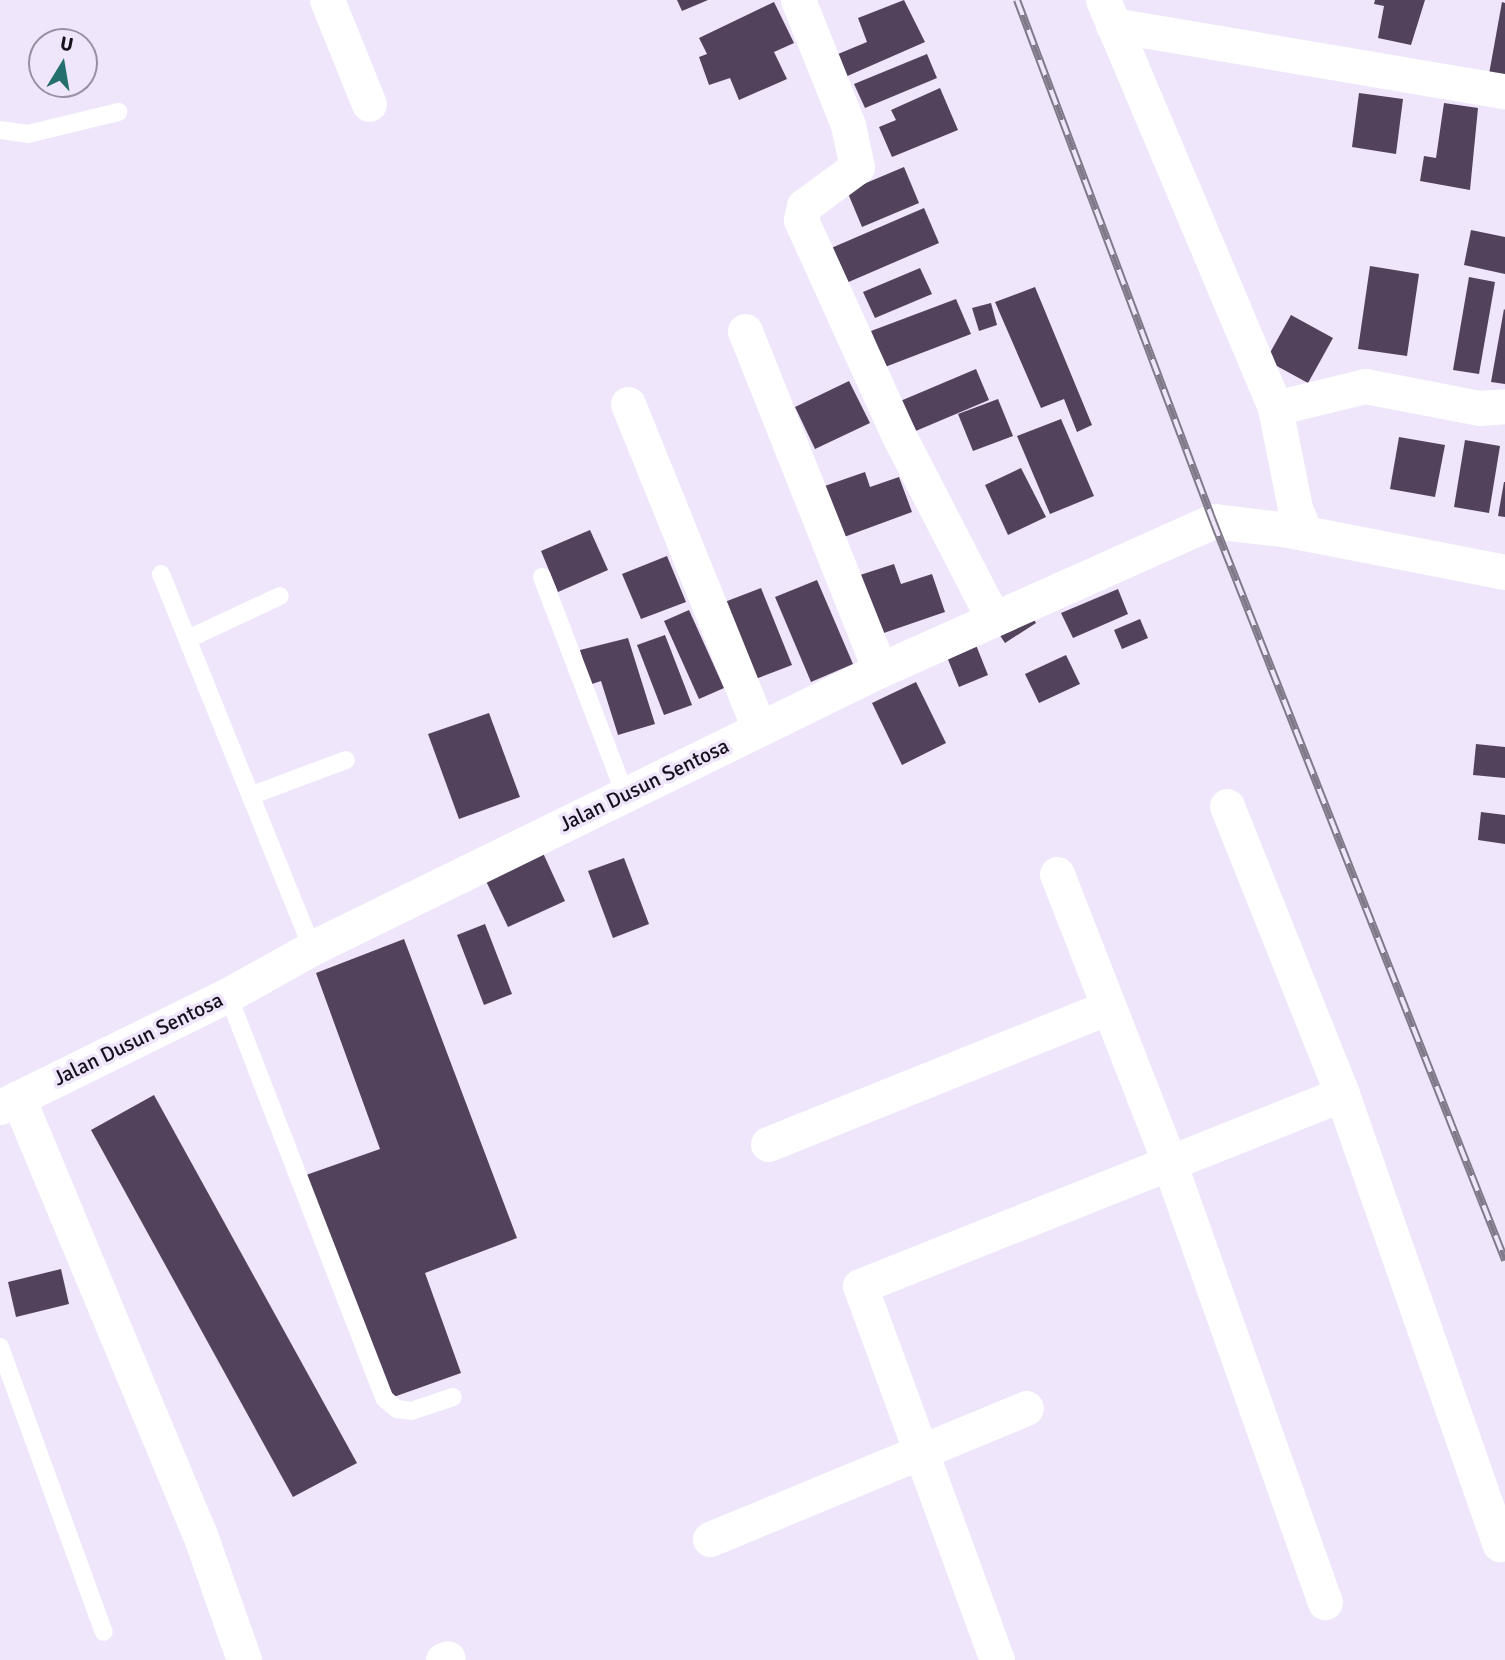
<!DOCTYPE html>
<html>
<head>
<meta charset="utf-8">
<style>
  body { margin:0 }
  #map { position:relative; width:1505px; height:1660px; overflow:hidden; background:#efe6fb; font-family:Signika,sans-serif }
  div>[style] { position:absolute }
  .building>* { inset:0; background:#53425c }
  .service>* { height:18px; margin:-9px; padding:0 9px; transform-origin:9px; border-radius:9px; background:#fff }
  .minor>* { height:35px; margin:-17.5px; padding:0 17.5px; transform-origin:17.5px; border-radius:17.5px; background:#fff }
  .rail>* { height:8px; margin-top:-4px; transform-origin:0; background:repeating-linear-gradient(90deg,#efe6fb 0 16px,#807989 0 32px); box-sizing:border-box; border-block:2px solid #807989 }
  span { translate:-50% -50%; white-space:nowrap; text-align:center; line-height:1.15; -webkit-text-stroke:7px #efe6fb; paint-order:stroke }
  .street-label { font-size:21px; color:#15101c }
  .north { position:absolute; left:28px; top:28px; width:70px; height:70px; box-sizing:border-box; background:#efe6fb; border:2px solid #9890a2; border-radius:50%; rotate:11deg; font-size:19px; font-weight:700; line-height:28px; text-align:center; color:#15101c }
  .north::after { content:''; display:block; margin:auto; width:24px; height:32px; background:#25706f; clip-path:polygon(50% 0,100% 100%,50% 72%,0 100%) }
</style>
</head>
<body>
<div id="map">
  <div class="building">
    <i style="clip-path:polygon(677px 0,708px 0,682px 11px)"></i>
    <i style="clip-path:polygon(904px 0,925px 42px,836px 81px,826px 59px,867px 42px,858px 18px)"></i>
    <i style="clip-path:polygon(1375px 0,1425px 0,1411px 45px,1378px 38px,1384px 6px,1374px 4px)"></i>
    <i style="clip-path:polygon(774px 2px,794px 43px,774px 52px,787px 79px,739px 100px,730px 78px,709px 85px,699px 57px,707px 54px,699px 38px)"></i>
    <i style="clip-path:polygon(1502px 2px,1505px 3px,1505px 77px,1489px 74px)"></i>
    <i style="clip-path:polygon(927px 54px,937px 78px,865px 108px,854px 84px)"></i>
    <i style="clip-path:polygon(940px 88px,958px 130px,892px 157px,879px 127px,896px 120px,891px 110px)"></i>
    <i style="clip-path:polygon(1359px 93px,1403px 99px,1396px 154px,1352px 147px)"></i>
    <i style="clip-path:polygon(1444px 103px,1478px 108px,1470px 190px,1420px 181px,1424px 156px,1436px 158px)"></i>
    <i style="clip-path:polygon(904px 167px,919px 203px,862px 227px,847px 191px)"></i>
    <i style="clip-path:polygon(924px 208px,939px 243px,844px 284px,829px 249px)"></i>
    <i style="clip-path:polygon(1471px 230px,1505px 237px,1505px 274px,1464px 265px)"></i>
    <i style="clip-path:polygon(1370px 266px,1419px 274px,1407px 356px,1358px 349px)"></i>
    <i style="clip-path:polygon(920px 268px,932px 294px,875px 318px,863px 292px)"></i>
    <i style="clip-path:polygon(1469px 277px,1495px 282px,1479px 374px,1453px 370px)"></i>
    <i style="clip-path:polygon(1035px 287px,1092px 425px,1077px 432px,1064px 399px,1041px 408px,995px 302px)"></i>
    <i style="clip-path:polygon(956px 299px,971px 334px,885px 367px,871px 331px)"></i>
    <i style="clip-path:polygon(991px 303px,997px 325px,979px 331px,972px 308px)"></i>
    <i style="clip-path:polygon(1504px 309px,1505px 310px,1505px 384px,1491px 382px)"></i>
    <i style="clip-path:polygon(1291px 315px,1333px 338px,1308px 383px,1266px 360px)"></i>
    <i style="clip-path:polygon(976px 369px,989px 400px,911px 433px,898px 402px)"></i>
    <i style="clip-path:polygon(849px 381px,870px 423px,815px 449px,795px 407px)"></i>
    <i style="clip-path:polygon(998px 399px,1013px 436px,973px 451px,958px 414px)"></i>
    <i style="clip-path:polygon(1061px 419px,1094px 496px,1050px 514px,1017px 436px)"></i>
    <i style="clip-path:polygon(1399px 437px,1445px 445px,1435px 497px,1390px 489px)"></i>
    <i style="clip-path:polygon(1465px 440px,1500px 446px,1489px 513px,1454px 507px)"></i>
    <i style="clip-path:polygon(1021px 468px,1046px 517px,1008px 535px,985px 485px)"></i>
    <i style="clip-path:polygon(865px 472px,870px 487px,899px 477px,912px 512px,836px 540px,819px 488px)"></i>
    <i style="clip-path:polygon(1504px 482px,1505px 482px,1505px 517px,1498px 516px)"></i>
    <i style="clip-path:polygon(590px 530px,608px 570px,558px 592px,541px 551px)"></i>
    <i style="clip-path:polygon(667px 556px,686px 602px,641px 619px,622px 574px)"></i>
    <i style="clip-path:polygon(894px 564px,901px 584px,932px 574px,945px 612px,875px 636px,854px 577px)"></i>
    <i style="clip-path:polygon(817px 580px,853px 664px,811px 682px,775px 597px)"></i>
    <i style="clip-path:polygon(761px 588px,792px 665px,753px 680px,722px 603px)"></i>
    <i style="clip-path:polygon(1118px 589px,1128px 614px,1073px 638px,1061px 613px)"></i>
    <i style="clip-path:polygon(1027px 609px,1036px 623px,1005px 643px,995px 628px)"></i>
    <i style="clip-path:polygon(689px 610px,724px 688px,699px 699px,664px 621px)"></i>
    <i style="clip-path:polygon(1140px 619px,1148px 638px,1122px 649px,1114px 630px)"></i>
    <i style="clip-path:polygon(665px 635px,692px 705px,664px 715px,637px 645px)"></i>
    <i style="clip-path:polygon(972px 635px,988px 675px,959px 687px,943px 647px)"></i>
    <i style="clip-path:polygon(628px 638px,655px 724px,618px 735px,601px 681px,589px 685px,580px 650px)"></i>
    <i style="clip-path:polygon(1066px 655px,1080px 684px,1039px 703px,1025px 674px)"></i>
    <i style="clip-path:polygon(916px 682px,946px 743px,902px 765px,872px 703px)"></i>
    <i style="clip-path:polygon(489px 713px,520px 797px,459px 819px,428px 734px)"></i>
    <i style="clip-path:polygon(1476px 744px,1505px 747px,1505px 778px,1473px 775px)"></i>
    <i style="clip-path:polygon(1481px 812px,1505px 815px,1505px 844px,1478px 840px)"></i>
    <i style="clip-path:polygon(543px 853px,565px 901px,508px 927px,485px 879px)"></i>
    <i style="clip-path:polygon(624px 858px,649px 924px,613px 938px,588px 871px)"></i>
    <i style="clip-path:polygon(485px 924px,512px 994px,484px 1005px,457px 935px)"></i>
    <i style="clip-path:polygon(404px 939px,517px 1238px,425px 1273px,461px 1373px,388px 1399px,306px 1175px,380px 1149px,316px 973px)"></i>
    <i style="clip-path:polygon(154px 1095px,357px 1463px,293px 1497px,91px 1130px)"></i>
    <i style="clip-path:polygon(61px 1269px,69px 1304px,16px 1317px,8px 1282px)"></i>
  </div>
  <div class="service">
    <i style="left:0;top:130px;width:28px;rotate:8deg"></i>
    <i style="left:28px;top:134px;width:93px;rotate:-13.7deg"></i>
    <i style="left:161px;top:574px;width:403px;rotate:68deg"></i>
    <i style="left:542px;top:577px;width:232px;rotate:69.1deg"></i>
    <i style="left:190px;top:638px;width:99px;rotate:-25deg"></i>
    <i style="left:252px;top:795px;width:100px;rotate:-20.4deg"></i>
    <i style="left:228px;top:995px;width:433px;rotate:68.8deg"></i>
    <i style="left:385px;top:1399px;width:16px;rotate:40deg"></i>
    <i style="left:397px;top:1409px;width:14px;rotate:8deg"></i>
    <i style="left:411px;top:1411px;width:44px;rotate:-18.4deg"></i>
    <i style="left:0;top:1347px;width:303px;rotate:70deg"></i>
  </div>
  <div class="minor">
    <i style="left:327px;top:0;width:112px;rotate:68deg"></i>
    <i style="left:798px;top:0;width:135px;rotate:68.2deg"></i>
    <i style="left:848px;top:125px;width:43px;rotate:77.9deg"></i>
    <i style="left:857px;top:167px;width:66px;rotate:143.7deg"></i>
    <i style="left:804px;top:206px;width:14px;rotate:102deg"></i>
    <i style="left:801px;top:220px;width:235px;rotate:65.6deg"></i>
    <i style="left:898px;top:434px;width:207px;rotate:62.7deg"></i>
    <i style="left:1103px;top:0;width:443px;rotate:67.1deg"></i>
    <i style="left:1275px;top:408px;width:102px;rotate:78.7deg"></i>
    <i style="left:1295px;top:508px;width:27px;rotate:68deg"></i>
    <i style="left:1113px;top:25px;width:398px;rotate:9.6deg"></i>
    <i style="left:745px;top:331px;width:365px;rotate:68.3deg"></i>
    <i style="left:628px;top:404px;width:350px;rotate:68deg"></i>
    <i style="left:1275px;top:408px;width:93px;rotate:-13.7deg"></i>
    <i style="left:1365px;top:386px;width:116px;rotate:10.9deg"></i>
    <i style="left:1479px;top:408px;width:26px;rotate:-4deg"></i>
    <i style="left:1227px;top:806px;width:310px;rotate:68.2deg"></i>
    <i style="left:1057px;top:874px;width:309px;rotate:68.7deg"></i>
    <i style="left:1169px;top:1162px;width:467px;rotate:70.5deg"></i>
    <i style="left:18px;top:1098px;width:470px;rotate:67.4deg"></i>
    <i style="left:199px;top:1532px;width:136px;rotate:70.6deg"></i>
    <i style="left:0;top:1107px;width:254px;rotate:-26.2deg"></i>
    <i style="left:228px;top:995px;width:96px;rotate:-29.2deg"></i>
    <i style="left:312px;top:948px;width:632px;rotate:-26.08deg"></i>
    <i style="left:880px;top:670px;width:365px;rotate:-24.1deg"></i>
    <i style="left:1213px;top:521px;width:77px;rotate:6.8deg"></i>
    <i style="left:1289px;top:530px;width:220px;rotate:11deg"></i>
    <i style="left:768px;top:1144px;width:367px;rotate:-21.9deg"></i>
    <i style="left:710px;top:1539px;width:342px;rotate:-22.5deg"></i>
    <i style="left:443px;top:1660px;width:5px;rotate:-22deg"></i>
    <i style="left:997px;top:1660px;width:398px;rotate:-110.1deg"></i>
    <i style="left:860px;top:1286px;width:519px;rotate:-21.72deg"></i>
    <i style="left:1342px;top:1094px;width:477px;rotate:70.7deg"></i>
  </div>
  <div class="rail">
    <i style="left:1017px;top:0;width:557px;rotate:69.38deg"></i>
    <i style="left:1213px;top:521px;width:795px;rotate:68.44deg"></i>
  </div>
  <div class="street-label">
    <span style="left:644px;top:785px;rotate:-26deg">Jalan Dusun Sentosa</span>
    <span style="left:138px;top:1039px;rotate:-26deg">Jalan Dusun Sentosa</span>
  </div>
  <div class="north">U</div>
</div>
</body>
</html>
